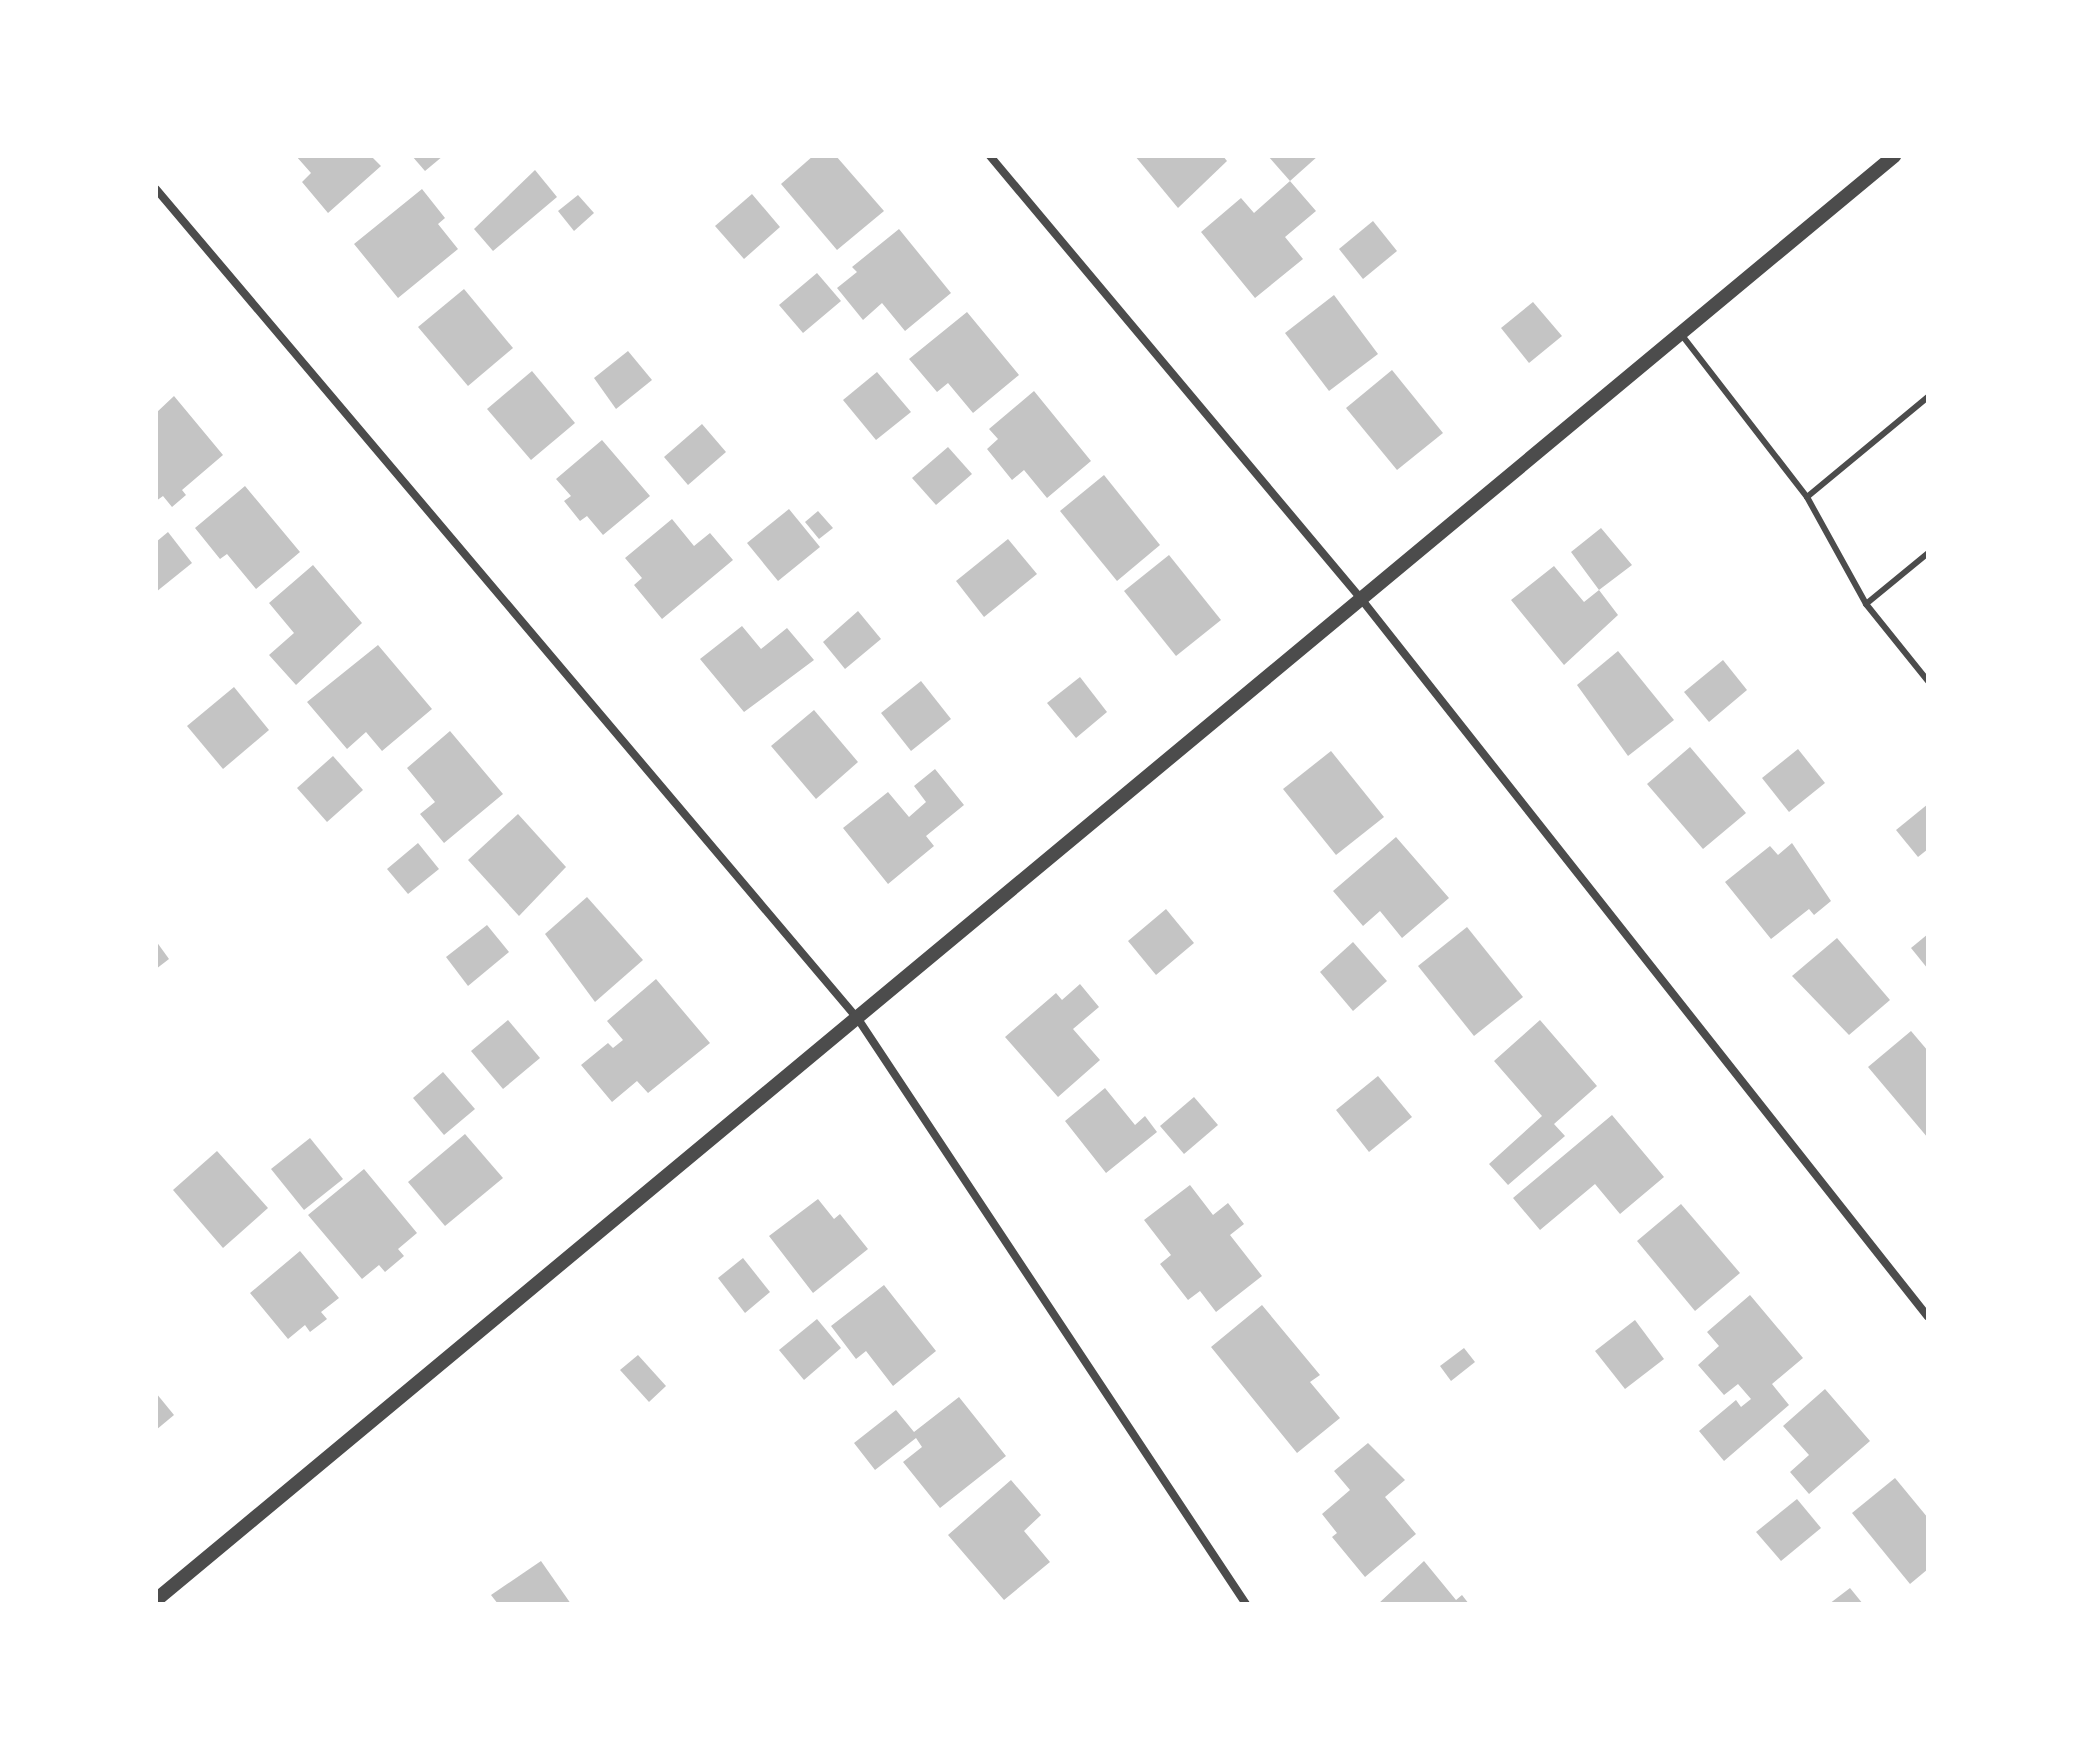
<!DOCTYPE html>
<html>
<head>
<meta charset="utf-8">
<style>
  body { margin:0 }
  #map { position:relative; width:2084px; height:1760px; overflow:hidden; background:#fff; font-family:"IBM Plex Serif",serif }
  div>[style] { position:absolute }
  .building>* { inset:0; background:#c4c4c4 }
  .service>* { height:6px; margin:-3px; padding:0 3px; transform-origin:3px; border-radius:3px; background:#4c4c4c }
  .minor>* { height:8px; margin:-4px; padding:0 4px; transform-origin:4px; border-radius:4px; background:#4c4c4c }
  .tertiary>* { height:14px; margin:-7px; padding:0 7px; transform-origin:7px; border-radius:7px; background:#4c4c4c }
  span { translate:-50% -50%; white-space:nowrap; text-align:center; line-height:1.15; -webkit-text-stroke:6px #fff; paint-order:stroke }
  .frame { position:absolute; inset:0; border:158px solid #fff; pointer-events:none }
</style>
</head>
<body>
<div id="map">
  <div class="building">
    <i style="clip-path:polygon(296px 156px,371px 156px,381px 166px,328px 213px,302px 182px,311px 173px)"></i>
    <i style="clip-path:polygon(412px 156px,443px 156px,425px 171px)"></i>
    <i style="clip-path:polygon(813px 156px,836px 156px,884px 211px,837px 250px,781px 184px)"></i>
    <i style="clip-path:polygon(1135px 156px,1223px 156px,1227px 161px,1178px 208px)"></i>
    <i style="clip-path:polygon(1268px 156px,1318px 156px,1290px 181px)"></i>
    <i style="clip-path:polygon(535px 170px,557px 197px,493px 251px,474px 229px)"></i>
    <i style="clip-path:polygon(1290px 181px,1316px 211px,1285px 237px,1303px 259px,1255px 298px,1201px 232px,1241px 198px,1254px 213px)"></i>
    <i style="clip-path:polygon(422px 189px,445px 218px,438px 224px,458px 249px,398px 298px,354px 244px)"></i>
    <i style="clip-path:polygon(752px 194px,780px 227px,744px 259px,715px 226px)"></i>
    <i style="clip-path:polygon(578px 195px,594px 213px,574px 231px,558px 211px)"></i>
    <i style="clip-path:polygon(1373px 221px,1397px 251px,1363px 279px,1339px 249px)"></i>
    <i style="clip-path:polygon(899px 229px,951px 293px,905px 331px,882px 303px,863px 320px,837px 288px,857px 272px,852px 267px)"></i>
    <i style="clip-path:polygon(817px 273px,841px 301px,803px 333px,779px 305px)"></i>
    <i style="clip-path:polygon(464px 289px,513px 348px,468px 386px,418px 327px)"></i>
    <i style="clip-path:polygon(1334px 295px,1378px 354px,1329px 391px,1285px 333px)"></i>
    <i style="clip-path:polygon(1533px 302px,1562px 336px,1529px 363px,1501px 328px)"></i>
    <i style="clip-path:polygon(967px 312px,1019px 375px,973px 413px,948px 383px,937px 392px,909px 359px)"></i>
    <i style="clip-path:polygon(628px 351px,652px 380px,616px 409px,594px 378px)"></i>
    <i style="clip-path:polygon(1392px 370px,1443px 433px,1397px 470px,1346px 408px)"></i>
    <i style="clip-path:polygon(532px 371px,575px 423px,531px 460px,487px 409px)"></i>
    <i style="clip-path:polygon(877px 372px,911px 412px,876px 440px,843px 400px)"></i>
    <i style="clip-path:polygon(1034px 391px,1091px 461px,1047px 498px,1024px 470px,1012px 480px,987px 449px,998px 439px,989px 429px)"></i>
    <i style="clip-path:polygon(174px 396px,223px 455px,182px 490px,186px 495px,172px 507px,163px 496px,156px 501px,156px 413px)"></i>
    <i style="clip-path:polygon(702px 424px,726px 452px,688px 485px,664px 457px)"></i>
    <i style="clip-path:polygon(602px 440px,650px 496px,603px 535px,587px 516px,580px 521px,564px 501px,571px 496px,556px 479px)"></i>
    <i style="clip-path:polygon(948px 447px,972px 474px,936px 505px,912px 478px)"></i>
    <i style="clip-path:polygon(1104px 475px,1160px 545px,1117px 581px,1060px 511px)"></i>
    <i style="clip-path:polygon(245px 486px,300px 552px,256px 589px,227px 554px,220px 559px,195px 528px)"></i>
    <i style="clip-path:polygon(789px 509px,820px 547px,778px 581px,747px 543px)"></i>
    <i style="clip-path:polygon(818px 511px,833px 528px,819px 539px,805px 522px)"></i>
    <i style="clip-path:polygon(672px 519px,694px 546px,710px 533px,733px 560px,662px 619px,634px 585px,642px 578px,625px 558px)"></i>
    <i style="clip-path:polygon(1601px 528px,1632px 565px,1599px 590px,1618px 615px,1564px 665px,1511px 600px,1554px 566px,1584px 602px,1599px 590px,1571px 552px)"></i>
    <i style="clip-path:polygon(168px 532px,192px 563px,156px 592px,156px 542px)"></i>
    <i style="clip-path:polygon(1008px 539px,1037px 574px,984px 617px,956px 581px)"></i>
    <i style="clip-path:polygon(1169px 555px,1221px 620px,1176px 656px,1124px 591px)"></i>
    <i style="clip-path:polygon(313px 565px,362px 623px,296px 685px,269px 655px,294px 633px,269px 603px)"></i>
    <i style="clip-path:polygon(858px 611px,881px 639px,845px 669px,823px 642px)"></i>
    <i style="clip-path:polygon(742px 626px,761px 649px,787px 628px,814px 660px,744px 712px,700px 659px)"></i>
    <i style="clip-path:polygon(378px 645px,432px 709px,382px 751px,366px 732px,347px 749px,307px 702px)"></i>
    <i style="clip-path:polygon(1618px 651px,1674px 720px,1628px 756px,1577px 685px)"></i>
    <i style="clip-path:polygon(1723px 660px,1747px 690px,1709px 722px,1684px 692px)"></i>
    <i style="clip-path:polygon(1080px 677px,1107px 712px,1076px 738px,1047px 703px)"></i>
    <i style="clip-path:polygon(921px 681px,951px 719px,911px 751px,881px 713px)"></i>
    <i style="clip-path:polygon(234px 687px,269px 730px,223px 769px,187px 726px)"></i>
    <i style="clip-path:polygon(814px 710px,858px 762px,816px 799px,771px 746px)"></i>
    <i style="clip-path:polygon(450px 731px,503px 794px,444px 843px,420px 814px,435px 802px,407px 768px)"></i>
    <i style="clip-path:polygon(1690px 747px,1746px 813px,1703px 849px,1647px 784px)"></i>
    <i style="clip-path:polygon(1798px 749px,1825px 783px,1789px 812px,1762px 778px)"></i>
    <i style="clip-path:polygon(1331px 751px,1384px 817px,1336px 855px,1283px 789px)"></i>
    <i style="clip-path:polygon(333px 756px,363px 790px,327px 822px,297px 788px)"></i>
    <i style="clip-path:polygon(935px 769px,964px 805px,926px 836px,934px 846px,888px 884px,843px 828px,888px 792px,909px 817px,926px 802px,914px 786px)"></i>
    <i style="clip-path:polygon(1928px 804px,1928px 849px,1918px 857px,1896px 830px)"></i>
    <i style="clip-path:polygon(518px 814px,566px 867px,519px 916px,468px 860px)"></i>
    <i style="clip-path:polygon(1396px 837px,1449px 898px,1402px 938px,1380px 911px,1363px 926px,1333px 891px)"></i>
    <i style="clip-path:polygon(418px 843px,439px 869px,408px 894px,387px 869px)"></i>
    <i style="clip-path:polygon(1792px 843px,1831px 901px,1814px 915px,1809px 909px,1771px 939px,1725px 882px,1770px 846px,1778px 855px)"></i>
    <i style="clip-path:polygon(587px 897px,643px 960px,595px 1002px,545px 934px)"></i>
    <i style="clip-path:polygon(1166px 909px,1194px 943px,1156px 975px,1128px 941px)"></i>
    <i style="clip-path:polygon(487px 925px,509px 952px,468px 986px,446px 957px)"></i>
    <i style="clip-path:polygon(1467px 927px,1523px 997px,1474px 1036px,1418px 966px)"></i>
    <i style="clip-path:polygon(1928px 934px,1928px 969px,1911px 948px)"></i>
    <i style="clip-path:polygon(1837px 938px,1890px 1000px,1849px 1035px,1792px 976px)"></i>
    <i style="clip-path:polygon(156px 941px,169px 959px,156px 969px)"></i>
    <i style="clip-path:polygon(1353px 942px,1387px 981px,1353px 1011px,1320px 972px)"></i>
    <i style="clip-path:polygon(656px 979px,710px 1043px,648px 1093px,637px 1081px,612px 1102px,581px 1065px,608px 1043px,613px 1048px,623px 1040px,607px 1021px)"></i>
    <i style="clip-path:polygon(1080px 984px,1099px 1007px,1073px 1029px,1100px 1060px,1058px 1097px,1005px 1037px,1056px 993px,1062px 1000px)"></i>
    <i style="clip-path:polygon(508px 1020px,540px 1058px,503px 1089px,471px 1051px)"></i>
    <i style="clip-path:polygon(1540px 1020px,1597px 1086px,1554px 1124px,1565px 1136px,1508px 1185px,1489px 1164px,1542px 1116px,1494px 1061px)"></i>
    <i style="clip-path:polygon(1911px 1031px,1928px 1051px,1928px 1138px,1868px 1067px)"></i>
    <i style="clip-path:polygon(443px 1072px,475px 1109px,444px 1135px,413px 1098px)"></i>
    <i style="clip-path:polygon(1378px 1076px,1412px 1117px,1369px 1152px,1336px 1110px)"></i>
    <i style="clip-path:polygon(1105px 1088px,1135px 1125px,1145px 1116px,1157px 1132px,1106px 1173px,1065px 1121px)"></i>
    <i style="clip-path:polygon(1194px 1097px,1218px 1125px,1184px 1154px,1160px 1126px)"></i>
    <i style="clip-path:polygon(1612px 1115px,1664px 1177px,1620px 1214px,1595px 1184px,1540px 1230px,1513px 1198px)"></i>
    <i style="clip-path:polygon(465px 1134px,503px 1178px,445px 1226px,408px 1182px)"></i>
    <i style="clip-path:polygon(310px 1138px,343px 1179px,304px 1210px,271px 1169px)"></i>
    <i style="clip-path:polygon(217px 1151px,268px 1208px,223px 1248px,173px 1190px)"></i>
    <i style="clip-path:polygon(364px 1169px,417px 1233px,398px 1249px,404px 1256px,385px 1272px,379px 1265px,362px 1279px,308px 1215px)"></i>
    <i style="clip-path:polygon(1190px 1185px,1213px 1215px,1228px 1203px,1244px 1224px,1230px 1235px,1262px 1276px,1216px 1312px,1200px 1291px,1188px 1300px,1160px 1264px,1171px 1255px,1144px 1220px)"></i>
    <i style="clip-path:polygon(818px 1199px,834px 1219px,840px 1214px,868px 1249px,813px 1293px,769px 1236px)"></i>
    <i style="clip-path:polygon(1681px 1204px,1740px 1273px,1695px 1311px,1637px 1241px)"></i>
    <i style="clip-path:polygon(300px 1251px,339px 1298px,321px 1312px,327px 1319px,310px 1332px,305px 1325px,288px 1339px,250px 1293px)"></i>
    <i style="clip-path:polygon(743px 1258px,770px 1292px,745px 1313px,718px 1278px)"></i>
    <i style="clip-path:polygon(884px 1285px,936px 1351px,893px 1386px,866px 1351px,856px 1359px,831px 1326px)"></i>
    <i style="clip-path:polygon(1750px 1295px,1803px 1358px,1772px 1384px,1789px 1405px,1724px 1461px,1699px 1431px,1736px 1400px,1741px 1407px,1751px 1399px,1738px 1384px,1724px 1395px,1698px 1365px,1719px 1346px,1707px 1332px)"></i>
    <i style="clip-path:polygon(1262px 1305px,1320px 1375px,1310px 1382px,1340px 1418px,1297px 1453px,1211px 1347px)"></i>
    <i style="clip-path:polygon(817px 1319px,841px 1348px,804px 1380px,779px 1350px)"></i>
    <i style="clip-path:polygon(1635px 1320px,1664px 1359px,1625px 1389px,1595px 1351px)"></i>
    <i style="clip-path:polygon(1464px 1348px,1475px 1362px,1451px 1381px,1440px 1366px)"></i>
    <i style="clip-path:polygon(638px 1355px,666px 1386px,649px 1402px,620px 1370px)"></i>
    <i style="clip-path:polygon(1825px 1389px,1870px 1441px,1809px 1494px,1790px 1472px,1809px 1455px,1783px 1426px)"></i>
    <i style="clip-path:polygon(156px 1393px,174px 1415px,156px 1430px)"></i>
    <i style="clip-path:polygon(959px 1397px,1006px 1456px,940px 1508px,903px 1462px,922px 1447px,916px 1438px,875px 1470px,854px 1443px,896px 1410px,914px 1432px)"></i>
    <i style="clip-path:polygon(1368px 1443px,1405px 1480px,1385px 1497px,1416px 1534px,1365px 1577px,1332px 1537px,1337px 1533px,1322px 1514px,1350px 1490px,1334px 1471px)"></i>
    <i style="clip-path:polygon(1895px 1478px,1928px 1518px,1928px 1569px,1910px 1584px,1852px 1513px)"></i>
    <i style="clip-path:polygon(1011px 1480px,1041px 1515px,1024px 1531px,1050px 1562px,1004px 1600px,948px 1535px)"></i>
    <i style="clip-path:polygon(1797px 1499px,1821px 1528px,1781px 1561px,1756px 1532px)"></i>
    <i style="clip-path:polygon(541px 1561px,571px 1604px,498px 1604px,491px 1595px)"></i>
    <i style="clip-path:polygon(1424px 1561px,1456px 1600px,1462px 1595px,1469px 1604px,1378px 1604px)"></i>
    <i style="clip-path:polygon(1850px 1588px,1863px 1604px,1829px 1604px)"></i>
  </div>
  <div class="service">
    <i style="left:1681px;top:334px;width:206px;rotate:52.3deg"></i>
    <i style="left:1807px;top:497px;width:122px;rotate:61.1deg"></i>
    <i style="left:1866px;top:604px;width:99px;rotate:51.2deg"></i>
    <i style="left:1807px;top:497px;width:157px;rotate:-39.6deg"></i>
    <i style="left:1866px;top:604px;width:80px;rotate:-39.4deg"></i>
  </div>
  <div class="minor">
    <i style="left:990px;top:156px;width:579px;rotate:50.04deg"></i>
    <i style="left:1362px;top:600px;width:913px;rotate:51.71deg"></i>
    <i style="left:156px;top:189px;width:1087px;rotate:49.78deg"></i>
    <i style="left:858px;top:1019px;width:702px;rotate:56.45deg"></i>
  </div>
  <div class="tertiary">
    <i style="left:156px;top:1600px;width:2260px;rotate:-39.72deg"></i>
  </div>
  <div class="frame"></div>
</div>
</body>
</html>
